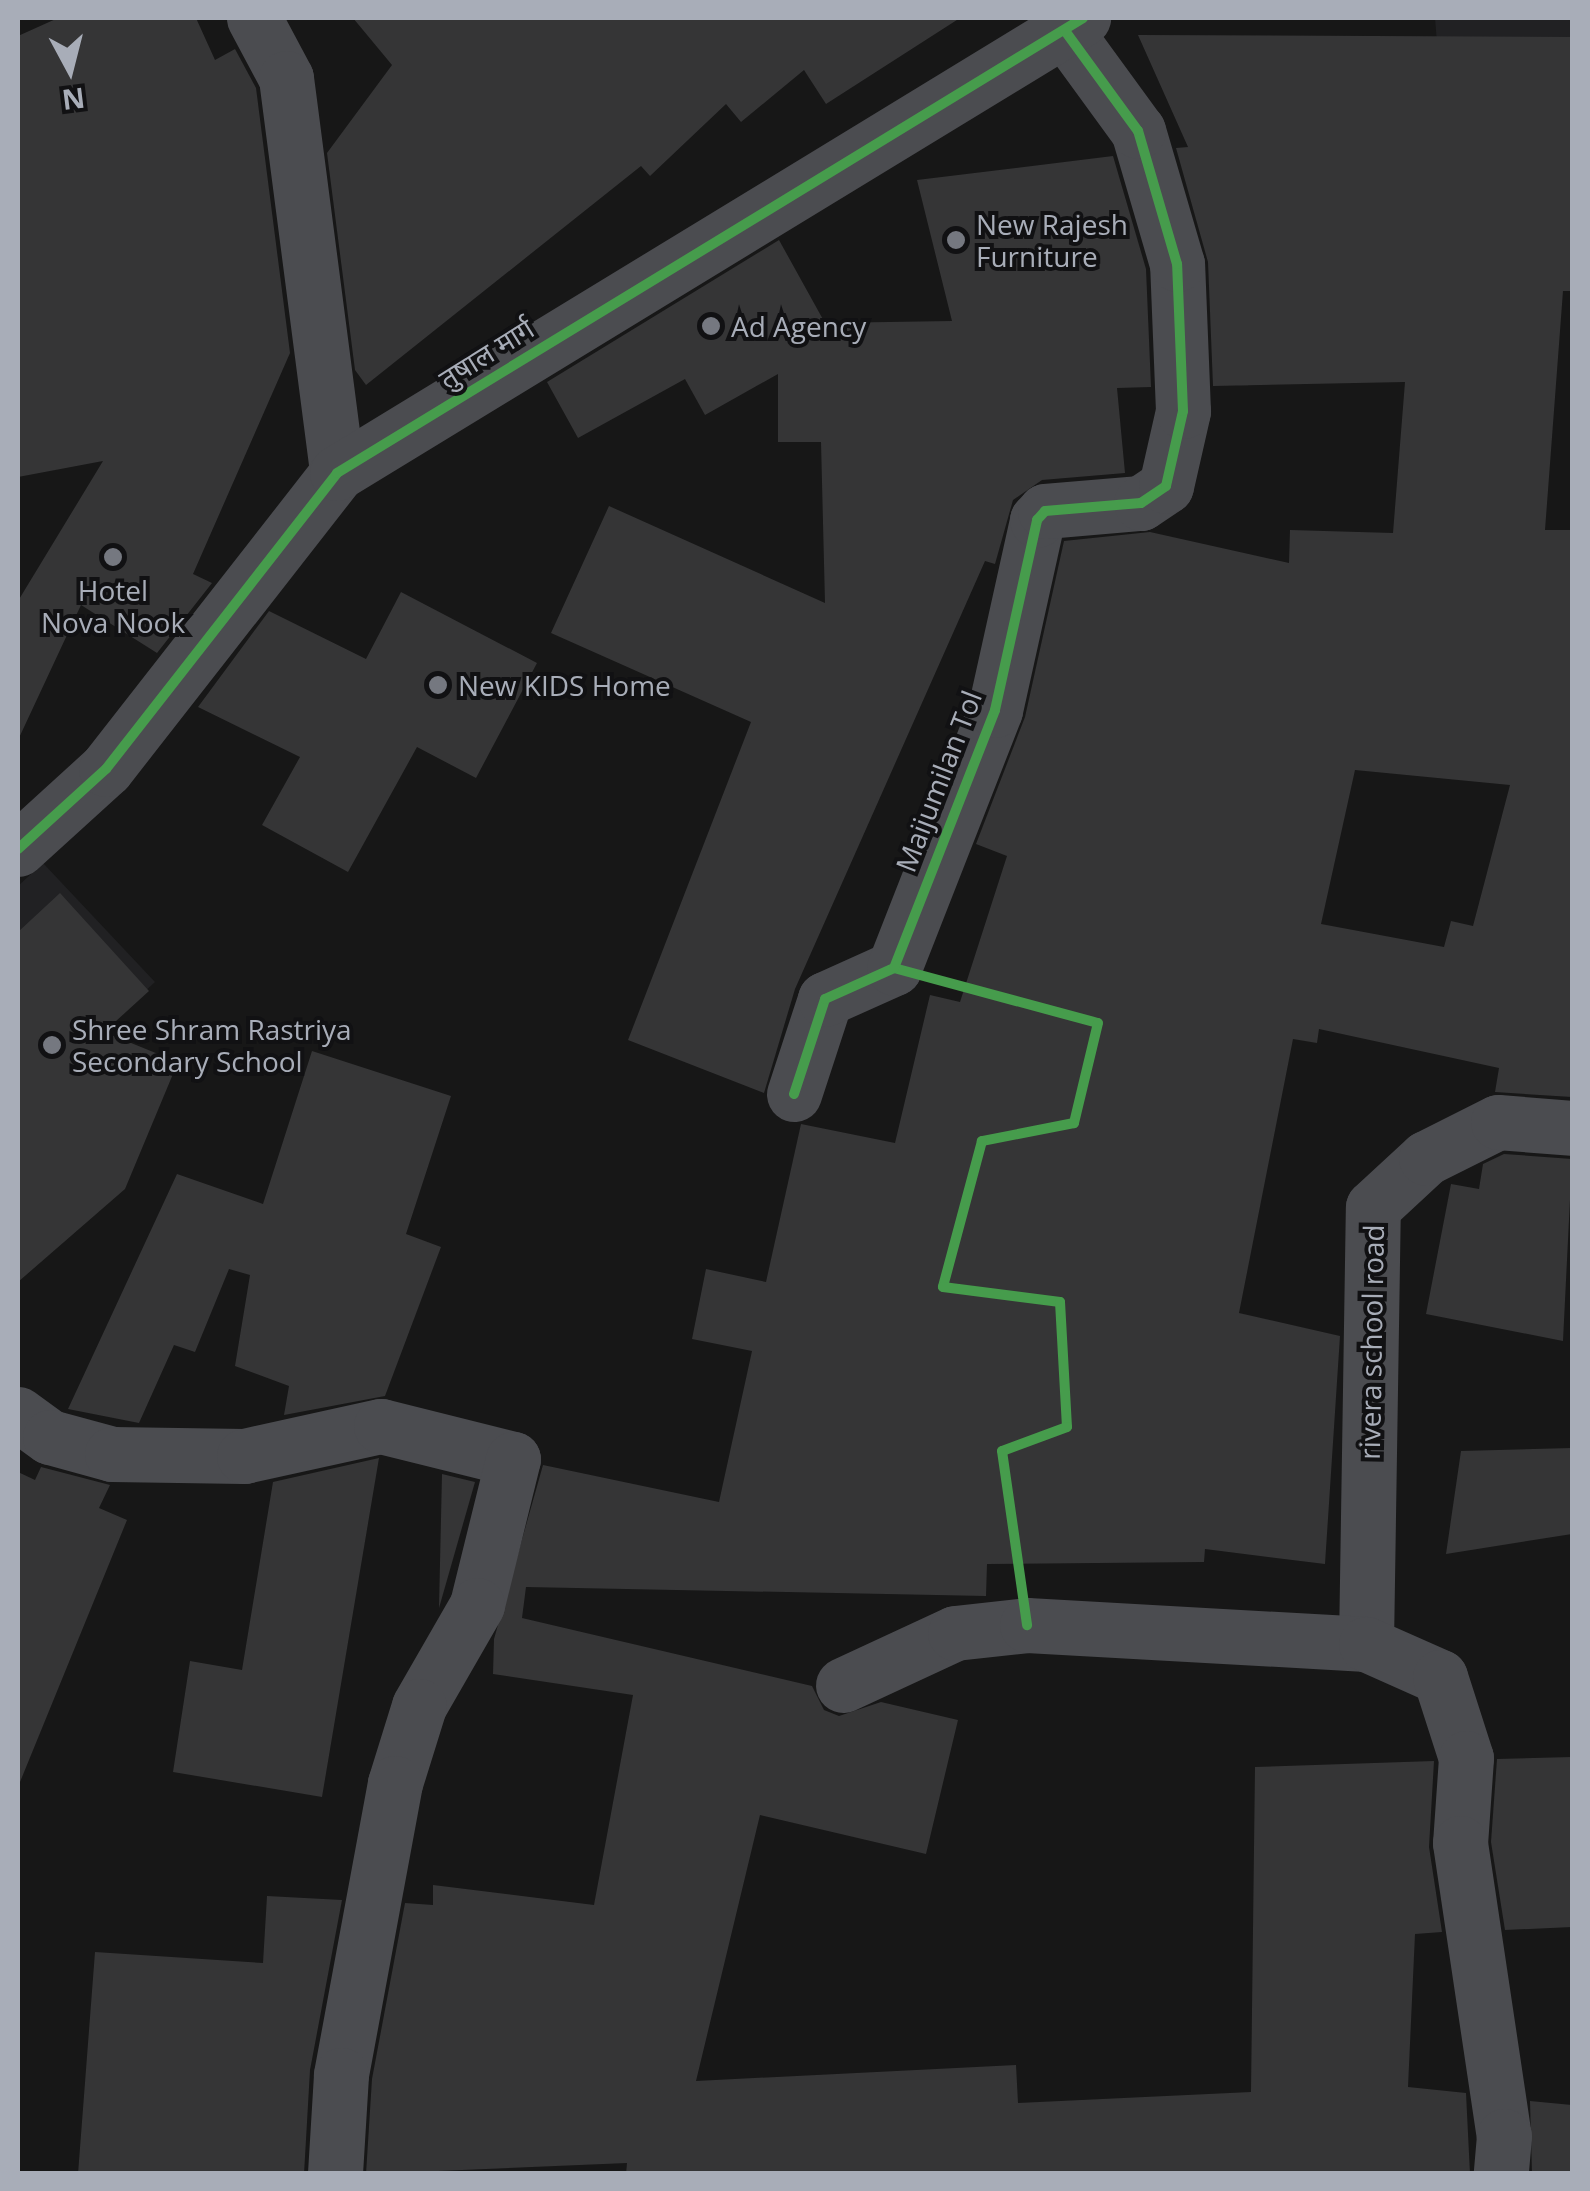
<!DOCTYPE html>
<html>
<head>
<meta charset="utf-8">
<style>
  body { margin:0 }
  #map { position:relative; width:1590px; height:2191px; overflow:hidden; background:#171717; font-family:"Open Sans","Noto Sans Devanagari",sans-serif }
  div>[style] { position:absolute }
  .built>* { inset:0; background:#212123 }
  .building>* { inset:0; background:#353536 }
  .minor>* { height:55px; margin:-27.5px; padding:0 27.5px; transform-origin:27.5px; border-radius:27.5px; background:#4b4c50 }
  .tertiary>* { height:55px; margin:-27.5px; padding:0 27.5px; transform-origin:27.5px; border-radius:27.5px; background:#4b4c50 }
  .cycleway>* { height:10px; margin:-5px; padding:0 5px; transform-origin:5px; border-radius:5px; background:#469c4c }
  .dots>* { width:28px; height:28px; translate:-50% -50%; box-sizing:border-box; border:5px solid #111113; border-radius:50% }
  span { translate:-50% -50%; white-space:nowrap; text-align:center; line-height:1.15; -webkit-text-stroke:8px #111113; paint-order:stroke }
  .poi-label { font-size:28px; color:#a8adb8 }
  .left { translate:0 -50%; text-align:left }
  .street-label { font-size:28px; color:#a8adb8 }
  .frame { position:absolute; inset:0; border:20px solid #a8adb8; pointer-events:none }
  .north { position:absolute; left:20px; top:20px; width:100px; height:100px; -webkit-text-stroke:8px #111113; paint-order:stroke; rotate:173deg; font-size:28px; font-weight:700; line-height:40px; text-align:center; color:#a8adb8 }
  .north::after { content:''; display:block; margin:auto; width:35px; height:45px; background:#a8adb8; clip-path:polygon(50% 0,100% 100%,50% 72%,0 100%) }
</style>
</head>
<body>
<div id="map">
  <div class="built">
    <i style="clip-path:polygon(1435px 18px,1572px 18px,1572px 130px,1463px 136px,1441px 93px)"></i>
    <i style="clip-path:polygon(43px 863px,155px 982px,18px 1109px,18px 886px)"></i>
  </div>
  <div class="building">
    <i style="clip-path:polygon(58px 18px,196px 18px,215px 60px,235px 49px,256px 88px,290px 353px,193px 574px,212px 583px,157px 653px,81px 605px,18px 740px,18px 601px,103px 461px,18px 477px,18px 36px)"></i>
    <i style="clip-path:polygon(353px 18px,960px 18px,826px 104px,804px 70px,741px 122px,726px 104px,650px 176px,641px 166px,366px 385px,355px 370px,327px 153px,392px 65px)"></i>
    <i style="clip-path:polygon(evenodd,1138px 35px,1572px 37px,1572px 291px,1563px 291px,1545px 530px,1572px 530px,1572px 1097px,1495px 1092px,1499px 1068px,1319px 1029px,1317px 1043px,1293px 1039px,1239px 1313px,1340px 1336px,1325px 1564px,1205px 1549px,1204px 1562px,987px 1564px,986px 1596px,526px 1587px,522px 1618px,812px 1686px,824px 1710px,839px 1716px,881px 1702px,958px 1720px,926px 1854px,760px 1815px,696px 2081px,1016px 2065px,1018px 2103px,1251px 2092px,1255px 1767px,1434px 1761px,1429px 1847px,1442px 1932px,1415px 1934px,1408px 2087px,1466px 2093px,1470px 2174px,626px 2174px,627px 2163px,366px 2174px,372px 2079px,405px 1903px,433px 1905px,433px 1885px,594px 1905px,633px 1695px,493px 1674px,494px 1639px,543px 1465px,719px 1502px,752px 1351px,692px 1339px,706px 1269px,766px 1282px,801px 1124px,895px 1143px,930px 995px,960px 1002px,1007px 856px,976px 844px,1025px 717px,1064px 541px,1150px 532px,1289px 563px,1290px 530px,1393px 533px,1405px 382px,1213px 386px,1208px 262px,1176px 148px,1188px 147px,1138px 35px,1355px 770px,1510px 785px,1473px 926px,1451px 921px,1444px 947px,1321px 924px,1355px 770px)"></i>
    <i style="clip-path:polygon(1113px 156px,1146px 269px,1151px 387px,1117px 388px,1125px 473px,1042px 480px,1013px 500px,995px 564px,985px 561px,795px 989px,764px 1093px,628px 1040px,751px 722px,551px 633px,609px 506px,825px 603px,821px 442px,778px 442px,778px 374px,705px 415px,685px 379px,578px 438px,547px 382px,779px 240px,825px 323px,952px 321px,917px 180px)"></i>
    <i style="clip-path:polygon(401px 592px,537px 663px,476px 778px,417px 747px,348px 872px,262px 825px,300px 757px,198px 707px,269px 611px,366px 659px)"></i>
    <i style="clip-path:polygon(60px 893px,149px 991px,104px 1032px,178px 1062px,125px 1189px,18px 1282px,18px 932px)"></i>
    <i style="clip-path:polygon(312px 1051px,451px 1096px,406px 1234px,441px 1247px,385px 1396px,284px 1415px,289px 1386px,235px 1366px,250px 1275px,229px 1269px,195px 1352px,174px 1345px,139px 1423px,68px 1409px,177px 1174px,263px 1204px)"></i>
    <i style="clip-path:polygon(1504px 1154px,1572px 1159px,1563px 1341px,1426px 1314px,1451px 1184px,1479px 1189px,1483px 1164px)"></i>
    <i style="clip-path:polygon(1572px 1448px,1572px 1534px,1446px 1554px,1461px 1451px)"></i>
    <i style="clip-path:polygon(379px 1458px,322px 1797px,173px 1772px,190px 1661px,242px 1670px,273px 1482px)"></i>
    <i style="clip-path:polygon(41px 1467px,110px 1485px,99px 1508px,127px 1520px,20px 1782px,18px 1472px,35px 1480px)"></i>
    <i style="clip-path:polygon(442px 1474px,475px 1482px,439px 1608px)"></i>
    <i style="clip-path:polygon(1572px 1757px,1572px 1927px,1505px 1930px,1491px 1842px,1497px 1759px)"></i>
    <i style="clip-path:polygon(267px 1896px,342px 1900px,310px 2070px,304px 2174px,78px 2174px,95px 1952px,263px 1963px)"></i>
    <i style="clip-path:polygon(1530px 2101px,1572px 2105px,1572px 2174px,1532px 2174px)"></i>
  </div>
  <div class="minor">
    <i style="left:254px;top:18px;width:68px;rotate:61.9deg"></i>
    <i style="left:286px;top:78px;width:398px;rotate:82.6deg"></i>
    <i style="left:794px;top:1094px;width:100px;rotate:-71.9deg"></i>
    <i style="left:825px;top:999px;width:76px;rotate:-24.2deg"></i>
    <i style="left:894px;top:968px;width:277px;rotate:-68.6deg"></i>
    <i style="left:995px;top:710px;width:195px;rotate:-77.5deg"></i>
    <i style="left:1037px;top:520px;width:12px;rotate:-48deg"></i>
    <i style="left:1045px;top:511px;width:96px;rotate:-4.8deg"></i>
    <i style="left:1141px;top:503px;width:30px;rotate:-34deg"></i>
    <i style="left:1166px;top:486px;width:77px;rotate:-77.2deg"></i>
    <i style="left:1183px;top:411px;width:147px;rotate:-92.3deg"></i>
    <i style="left:1177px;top:264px;width:139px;rotate:-106.3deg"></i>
    <i style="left:1138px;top:131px;width:124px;rotate:-126.1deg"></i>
    <i style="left:18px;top:1414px;width:39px;rotate:36deg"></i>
    <i style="left:50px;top:1437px;width:64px;rotate:15.3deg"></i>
    <i style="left:112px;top:1454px;width:132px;rotate:0.9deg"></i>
    <i style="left:244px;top:1456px;width:140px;rotate:-12.4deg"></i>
    <i style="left:381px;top:1426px;width:136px;rotate:14deg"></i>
    <i style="left:513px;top:1459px;width:150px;rotate:103.9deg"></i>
    <i style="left:477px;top:1605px;width:116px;rotate:119.9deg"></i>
    <i style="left:419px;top:1706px;width:81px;rotate:107.3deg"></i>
    <i style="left:395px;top:1783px;width:297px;rotate:100.5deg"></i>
    <i style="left:341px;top:2075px;width:99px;rotate:93.5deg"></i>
    <i style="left:1366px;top:1644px;width:437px;rotate:-89.1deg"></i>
    <i style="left:1373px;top:1207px;width:72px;rotate:-42.8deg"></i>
    <i style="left:1426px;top:1158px;width:80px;rotate:-26.6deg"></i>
    <i style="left:1498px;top:1122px;width:74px;rotate:4.6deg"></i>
    <i style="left:843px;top:1685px;width:123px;rotate:-24.9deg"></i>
    <i style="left:955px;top:1633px;width:72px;rotate:-6.3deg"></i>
    <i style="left:1027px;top:1625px;width:340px;rotate:3.2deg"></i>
    <i style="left:1366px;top:1644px;width:81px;rotate:24deg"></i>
    <i style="left:1440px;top:1677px;width:85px;rotate:72.2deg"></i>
    <i style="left:1466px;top:1758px;width:85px;rotate:94deg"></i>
    <i style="left:1460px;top:1843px;width:296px;rotate:81.5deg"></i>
    <i style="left:1504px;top:2136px;width:38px;rotate:95deg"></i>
  </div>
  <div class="tertiary">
    <i style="left:18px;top:849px;width:119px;rotate:-42.3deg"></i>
    <i style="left:106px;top:769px;width:375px;rotate:-52deg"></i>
    <i style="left:337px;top:473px;width:874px;rotate:-31.38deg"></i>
  </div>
  <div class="cycleway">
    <i style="left:18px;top:849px;width:119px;rotate:-42.3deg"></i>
    <i style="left:106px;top:769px;width:375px;rotate:-52deg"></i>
    <i style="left:337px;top:473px;width:874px;rotate:-31.38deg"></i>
    <i style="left:894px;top:968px;width:211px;rotate:15.1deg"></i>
    <i style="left:1098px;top:1023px;width:103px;rotate:103.5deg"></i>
    <i style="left:1074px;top:1123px;width:94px;rotate:168.9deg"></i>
    <i style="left:982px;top:1141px;width:151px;rotate:105deg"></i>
    <i style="left:943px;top:1287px;width:118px;rotate:7.3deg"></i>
    <i style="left:1060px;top:1302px;width:125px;rotate:86.8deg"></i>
    <i style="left:1067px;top:1427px;width:69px;rotate:159.7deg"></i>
    <i style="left:1002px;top:1451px;width:176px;rotate:81.8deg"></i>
    <i style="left:794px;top:1094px;width:100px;rotate:-71.9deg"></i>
    <i style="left:825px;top:999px;width:76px;rotate:-24.2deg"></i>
    <i style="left:894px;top:968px;width:277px;rotate:-68.6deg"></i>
    <i style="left:995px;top:710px;width:195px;rotate:-77.5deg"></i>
    <i style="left:1037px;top:520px;width:12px;rotate:-48deg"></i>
    <i style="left:1045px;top:511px;width:96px;rotate:-4.8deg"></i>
    <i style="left:1141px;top:503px;width:30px;rotate:-34deg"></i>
    <i style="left:1166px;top:486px;width:77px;rotate:-77.2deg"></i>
    <i style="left:1183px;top:411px;width:147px;rotate:-92.3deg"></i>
    <i style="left:1177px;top:264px;width:139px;rotate:-106.3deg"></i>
    <i style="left:1138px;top:131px;width:124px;rotate:-126.1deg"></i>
  </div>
  <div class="dots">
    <i style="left:956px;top:240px;background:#757880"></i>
    <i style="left:711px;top:326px;background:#757880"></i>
    <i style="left:113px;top:557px;background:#757880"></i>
    <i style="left:438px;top:685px;background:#757880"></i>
    <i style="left:52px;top:1045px;background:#757880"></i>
  </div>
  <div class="poi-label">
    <span class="left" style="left:976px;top:240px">New Rajesh<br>Furniture</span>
    <span class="left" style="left:731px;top:326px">Ad Agency</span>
    <span style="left:113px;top:606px">Hotel<br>Nova Nook</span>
    <span class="left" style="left:458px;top:685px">New KIDS Home</span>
    <span class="left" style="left:72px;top:1045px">Shree Shram Rastriya<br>Secondary School</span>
  </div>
  <div class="street-label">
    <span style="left:486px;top:353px;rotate:-32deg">तुषाल मार्ग</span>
    <span style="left:938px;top:781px;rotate:-69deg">Maijumilan Tol</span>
    <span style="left:1371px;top:1342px;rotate:-89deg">rivera school road</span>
  </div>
  <div class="frame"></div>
  <div class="north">N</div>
</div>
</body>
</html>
